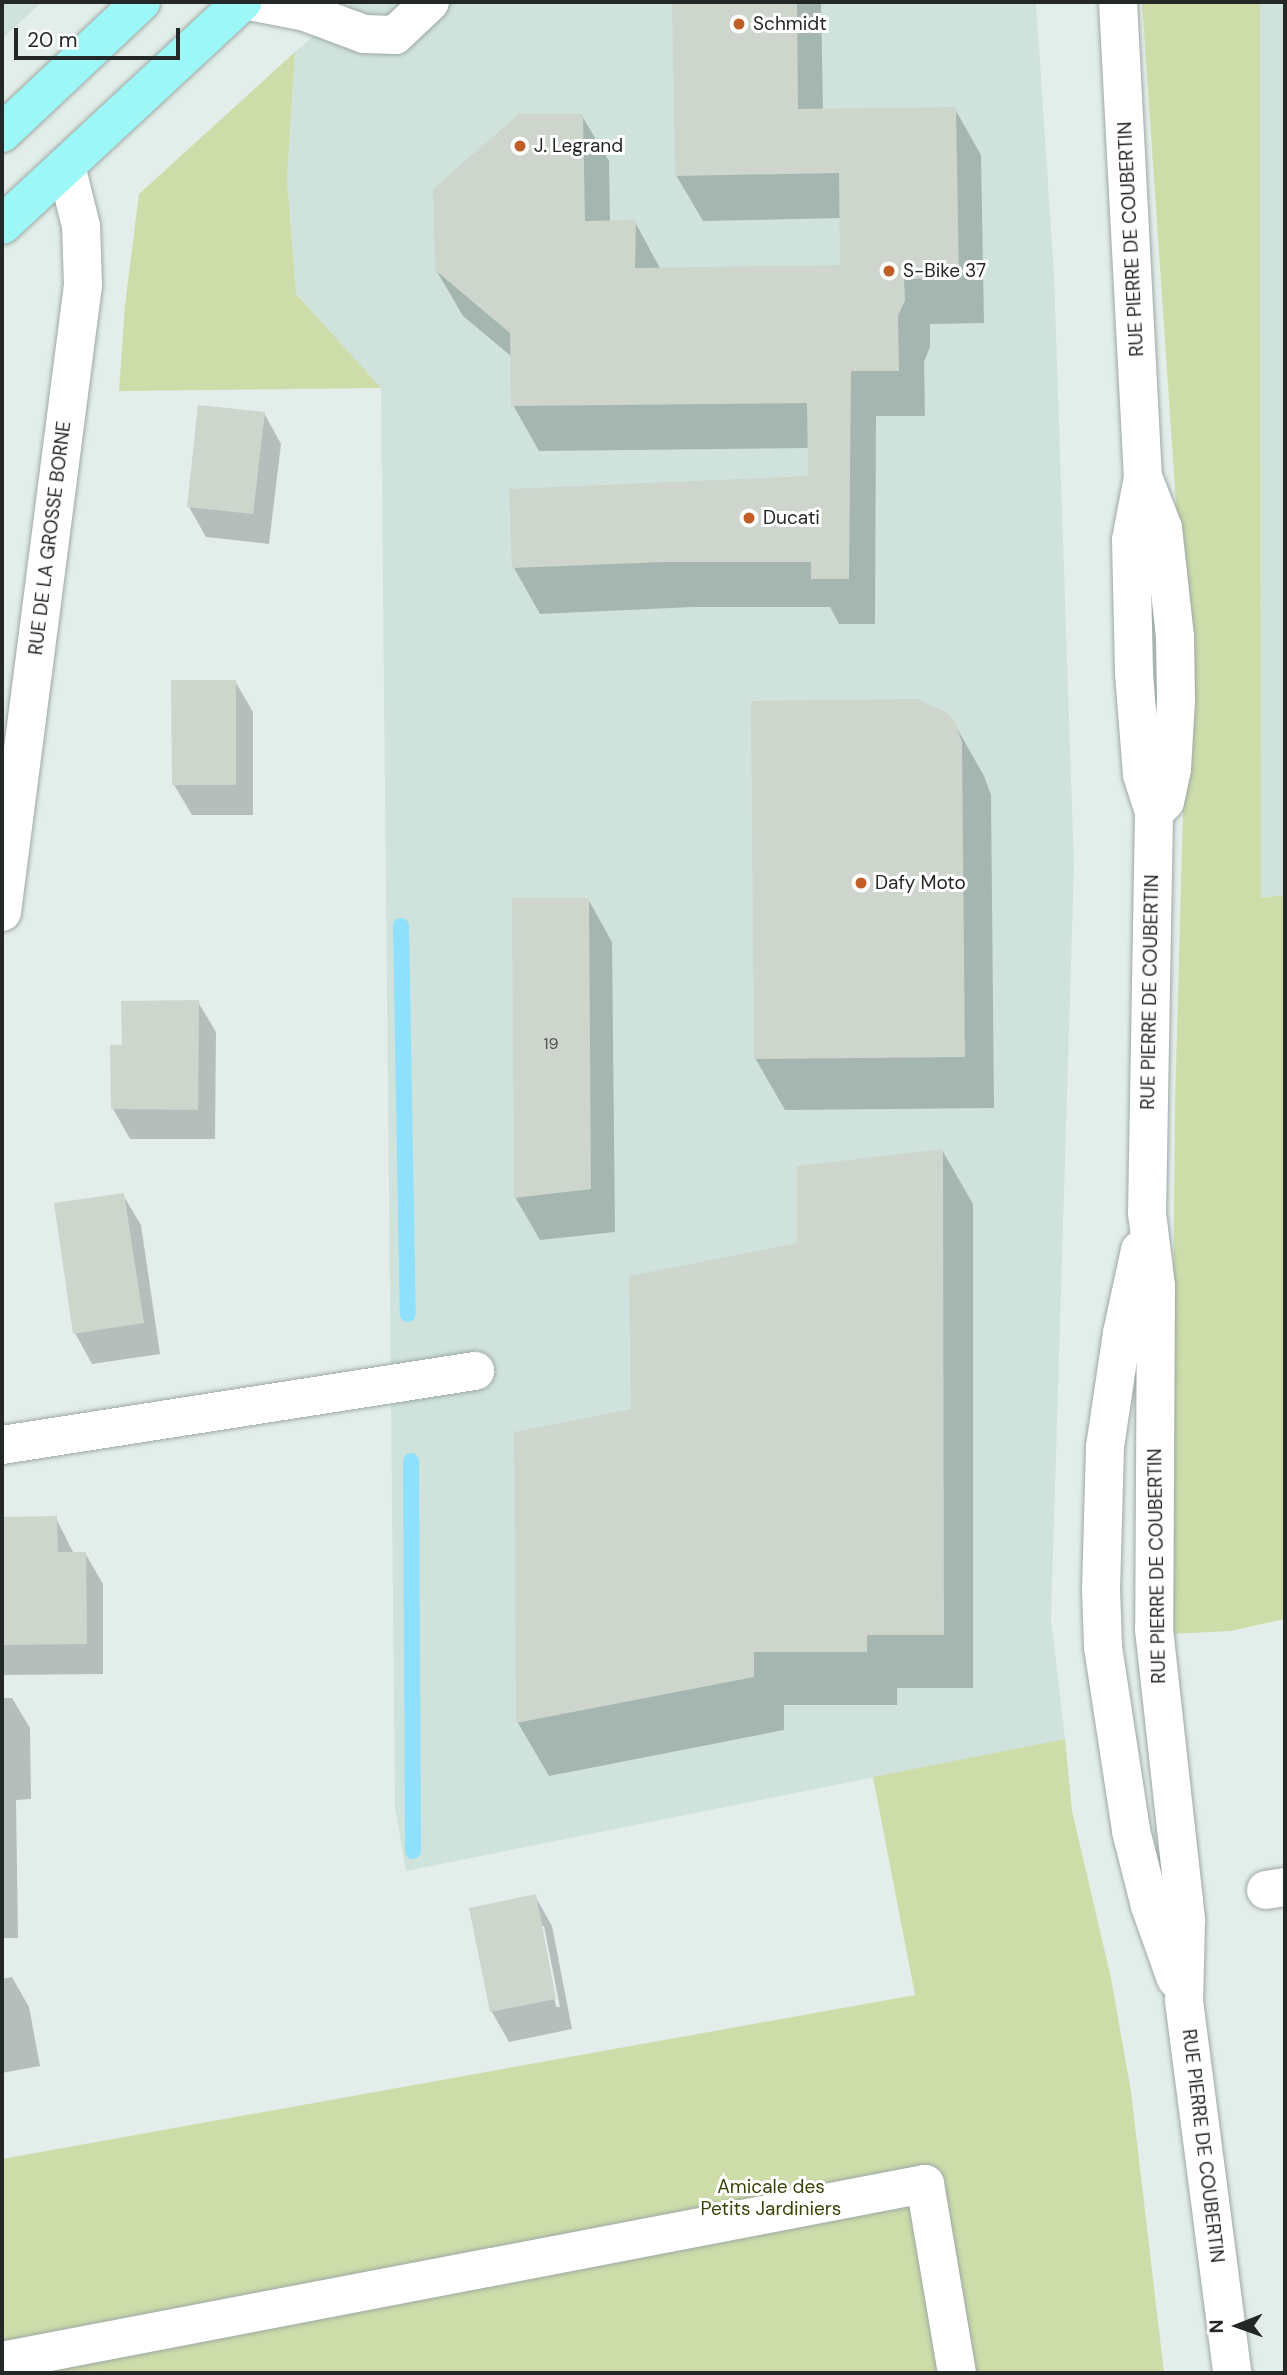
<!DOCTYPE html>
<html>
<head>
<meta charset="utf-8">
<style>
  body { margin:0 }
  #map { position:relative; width:1287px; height:2375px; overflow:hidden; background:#e3eeea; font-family:"DM Sans",sans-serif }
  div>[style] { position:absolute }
  .built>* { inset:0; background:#cfe3dc }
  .green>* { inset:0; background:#cddca9 }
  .shadow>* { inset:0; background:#0003 }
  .stream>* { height:16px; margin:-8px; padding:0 8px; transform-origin:8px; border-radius:8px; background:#8ee0fc }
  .building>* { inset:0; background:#cdd5cd }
  .roads { filter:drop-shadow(0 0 2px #9da8a4) drop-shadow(0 0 2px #9da8a4) }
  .minor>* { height:38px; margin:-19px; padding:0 19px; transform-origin:19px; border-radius:19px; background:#fff }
  .major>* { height:38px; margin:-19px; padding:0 19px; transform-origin:19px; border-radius:19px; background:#9ef7f7 }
  .dots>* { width:19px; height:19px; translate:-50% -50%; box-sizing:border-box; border:4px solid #fff; border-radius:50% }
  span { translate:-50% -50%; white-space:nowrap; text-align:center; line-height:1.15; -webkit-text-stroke:6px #fff; paint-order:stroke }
  .number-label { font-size:16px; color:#4e5250 }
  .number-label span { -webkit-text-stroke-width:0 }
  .poi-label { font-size:19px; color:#232726 }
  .left { translate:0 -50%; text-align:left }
  .street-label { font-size:19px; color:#232726 }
  .park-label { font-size:19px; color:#374404 }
  .frame { position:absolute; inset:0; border:4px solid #232726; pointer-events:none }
  .north { position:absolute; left:1203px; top:2291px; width:70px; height:70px; -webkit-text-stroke:5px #fff; paint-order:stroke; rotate:269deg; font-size:19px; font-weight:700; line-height:28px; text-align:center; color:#232726 }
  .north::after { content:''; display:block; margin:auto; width:24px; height:32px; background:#232726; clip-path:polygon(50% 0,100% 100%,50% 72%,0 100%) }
  .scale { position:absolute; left:14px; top:28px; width:166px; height:32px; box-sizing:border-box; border:4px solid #232726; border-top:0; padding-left:9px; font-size:21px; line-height:24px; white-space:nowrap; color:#232726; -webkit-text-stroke:5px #fff; paint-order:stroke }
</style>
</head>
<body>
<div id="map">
  <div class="built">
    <i style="clip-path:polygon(2px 2px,42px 2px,2px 39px)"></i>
    <i style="clip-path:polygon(353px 2px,1036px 2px,1054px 274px,1074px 866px,1051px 1619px,1065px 1739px,406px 1871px,395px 1808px,381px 389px,296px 294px,287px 178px,295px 52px)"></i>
    <i style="clip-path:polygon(1260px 2px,1285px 2px,1285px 895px,1261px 898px)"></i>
  </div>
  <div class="green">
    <i style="clip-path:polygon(1142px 2px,1260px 2px,1261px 898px,1285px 895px,1285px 1619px,1230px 1631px,1170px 1634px,1175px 1106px,1187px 664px)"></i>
    <i style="clip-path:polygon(295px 52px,287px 178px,296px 294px,381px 388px,119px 391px,125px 305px,139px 194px)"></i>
    <i style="clip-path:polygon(1065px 1739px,1072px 1811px,1111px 1978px,1131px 2092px,1164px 2373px,2px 2373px,2px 2159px,915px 1995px,873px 1777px)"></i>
  </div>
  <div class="shadow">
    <i style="clip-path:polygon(674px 2px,821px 2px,823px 111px,955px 109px,981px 155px,984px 323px,930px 324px,930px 347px,924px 362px,925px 416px,876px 416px,875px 624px,839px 624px,830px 607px,693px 607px,540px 614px,514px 568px,810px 478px,809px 448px,539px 451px,513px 405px,512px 357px,463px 316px,436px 270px,582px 116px,609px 161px,610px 222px,635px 222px,661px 270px,842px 267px,842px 218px,703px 221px,676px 175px)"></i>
    <i style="clip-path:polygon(264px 413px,281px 444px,269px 544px,206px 537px,189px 507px)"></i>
    <i style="clip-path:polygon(235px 681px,253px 712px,253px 815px,192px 815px,174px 785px)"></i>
    <i style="clip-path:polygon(954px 723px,984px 776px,991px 795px,994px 1108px,785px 1110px,755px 1058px)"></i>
    <i style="clip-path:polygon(588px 899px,612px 942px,615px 1232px,540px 1240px,515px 1197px)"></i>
    <i style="clip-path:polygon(198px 1002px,216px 1032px,215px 1139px,130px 1139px,113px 1109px)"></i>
    <i style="clip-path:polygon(942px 1150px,973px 1204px,973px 1688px,897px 1688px,897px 1705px,784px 1705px,784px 1730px,549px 1776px,518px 1723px,516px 1434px,632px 1411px,799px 1245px)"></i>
    <i style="clip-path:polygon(123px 1195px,141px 1225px,160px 1354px,92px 1364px,75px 1333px)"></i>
    <i style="clip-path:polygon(56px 1518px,74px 1554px,85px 1553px,103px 1584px,103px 1674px,2px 1675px,2px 1519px)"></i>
    <i style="clip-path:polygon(2px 1698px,12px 1698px,30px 1728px,31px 1799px,16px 1800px,18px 1938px,2px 1938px)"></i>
    <i style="clip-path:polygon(evenodd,535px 1896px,552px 1926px,572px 2029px,509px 2042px,492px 2012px,535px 1896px,540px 1926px,544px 1926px,560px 2007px,556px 2007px,540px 1926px)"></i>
    <i style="clip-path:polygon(12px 1977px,29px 2007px,40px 2066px,2px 2073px,2px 1979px)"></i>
  </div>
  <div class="stream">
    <i style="left:401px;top:926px;width:388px;rotate:89deg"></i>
    <i style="left:411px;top:1461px;width:390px;rotate:89.7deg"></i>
  </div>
  <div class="building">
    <i style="clip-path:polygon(672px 2px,797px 2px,798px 109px,956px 107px,959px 278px,904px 279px,905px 300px,898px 316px,899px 371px,851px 371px,849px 579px,811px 579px,811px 562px,665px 562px,512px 568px,509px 489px,808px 476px,807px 403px,511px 406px,510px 333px,435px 270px,433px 189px,519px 114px,583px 114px,585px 221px,636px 220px,635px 268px,840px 265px,839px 173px,675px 176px)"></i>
    <i style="clip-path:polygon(198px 405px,265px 412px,253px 514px,187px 507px)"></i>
    <i style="clip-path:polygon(171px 680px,236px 680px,236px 785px,172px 785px)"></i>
    <i style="clip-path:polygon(918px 699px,946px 712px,955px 722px,962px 742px,965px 1057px,754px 1059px,751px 701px)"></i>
    <i style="clip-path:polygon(512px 898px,589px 898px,591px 1189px,514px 1198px)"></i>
    <i style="clip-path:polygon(199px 1000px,198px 1110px,111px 1109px,110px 1045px,122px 1045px,121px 1001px)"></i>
    <i style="clip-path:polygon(943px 1149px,944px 1635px,867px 1635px,867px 1652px,754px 1652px,754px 1677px,516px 1723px,514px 1432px,631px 1409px,629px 1276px,797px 1243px,797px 1166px)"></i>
    <i style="clip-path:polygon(124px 1193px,144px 1323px,73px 1334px,54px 1203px)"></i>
    <i style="clip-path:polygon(57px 1516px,58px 1552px,86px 1552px,87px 1644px,2px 1645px,2px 1517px)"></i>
    <i style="clip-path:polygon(536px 1894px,556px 1999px,490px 2012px,469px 1908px)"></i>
  </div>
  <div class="roads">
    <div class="minor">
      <i style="left:255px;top:2px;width:51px;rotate:11.3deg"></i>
      <i style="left:305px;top:12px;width:63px;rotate:20.4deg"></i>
      <i style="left:364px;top:34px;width:31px;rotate:2deg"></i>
      <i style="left:395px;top:35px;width:48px;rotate:-43.3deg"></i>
      <i style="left:1118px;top:2px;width:476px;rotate:87deg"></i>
      <i style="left:1143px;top:477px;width:64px;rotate:100.8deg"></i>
      <i style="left:1131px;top:540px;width:133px;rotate:88.7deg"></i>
      <i style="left:1134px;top:673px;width:102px;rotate:85.5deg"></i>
      <i style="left:1142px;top:775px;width:40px;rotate:72deg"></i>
      <i style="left:1154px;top:813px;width:400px;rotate:91deg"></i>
      <i style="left:1147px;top:1213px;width:74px;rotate:83deg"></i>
      <i style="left:1156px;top:1286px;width:343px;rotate:90.3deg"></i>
      <i style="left:1154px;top:1629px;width:294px;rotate:83.7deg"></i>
      <i style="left:1186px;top:1921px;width:80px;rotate:91.4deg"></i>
      <i style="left:1184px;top:2001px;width:375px;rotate:82.6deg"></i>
      <i style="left:1143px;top:477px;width:55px;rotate:68.6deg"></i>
      <i style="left:1163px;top:528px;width:109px;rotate:83.7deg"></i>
      <i style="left:1175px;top:636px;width:65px;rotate:89.1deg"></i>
      <i style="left:1176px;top:701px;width:68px;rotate:93.4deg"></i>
      <i style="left:1172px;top:769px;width:33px;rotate:102deg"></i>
      <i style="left:1165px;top:801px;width:16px;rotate:133deg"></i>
      <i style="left:2px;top:912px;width:632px;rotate:-82.64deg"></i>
      <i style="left:83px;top:285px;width:59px;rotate:-91.9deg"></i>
      <i style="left:81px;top:226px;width:62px;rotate:-104deg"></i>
      <i style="left:1140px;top:1250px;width:85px;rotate:102.2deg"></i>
      <i style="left:1122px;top:1333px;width:115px;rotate:98.5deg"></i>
      <i style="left:1105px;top:1447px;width:142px;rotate:91.6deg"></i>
      <i style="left:1101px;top:1589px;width:58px;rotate:88deg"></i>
      <i style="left:1103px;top:1647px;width:186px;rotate:81.3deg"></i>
      <i style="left:1131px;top:1831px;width:77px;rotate:75.8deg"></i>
      <i style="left:1150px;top:1906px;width:77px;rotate:70.4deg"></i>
      <i style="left:2px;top:1445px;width:479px;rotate:-8.9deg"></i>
      <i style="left:1266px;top:1890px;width:19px;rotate:-9deg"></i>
      <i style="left:2px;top:2361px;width:940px;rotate:-10.86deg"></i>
      <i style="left:925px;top:2184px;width:192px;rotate:80.4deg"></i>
    </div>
    <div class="major">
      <i style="left:2px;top:133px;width:191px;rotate:-43.3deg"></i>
      <i style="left:2px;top:225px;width:328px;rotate:-42.9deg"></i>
    </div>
  </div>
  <div class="dots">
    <i style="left:739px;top:24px;background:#c15e26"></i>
    <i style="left:520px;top:146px;background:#c15e26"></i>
    <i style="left:889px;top:271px;background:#c15e26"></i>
    <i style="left:749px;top:518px;background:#c15e26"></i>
    <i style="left:861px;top:883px;background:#c15e26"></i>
  </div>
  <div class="number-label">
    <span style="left:551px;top:1044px">19</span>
  </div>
  <div class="poi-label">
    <span class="left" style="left:753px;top:24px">Schmidt</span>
    <span class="left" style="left:534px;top:146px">J. Legrand</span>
    <span class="left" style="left:903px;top:271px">S-Bike 37</span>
    <span class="left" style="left:763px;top:518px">Ducati</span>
    <span class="left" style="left:875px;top:883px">Dafy Moto</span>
  </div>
  <div class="street-label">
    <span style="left:1131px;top:239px;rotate:-93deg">RUE PIERRE DE COUBERTIN</span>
    <span style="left:50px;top:538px;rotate:-83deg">RUE DE LA GROSSE BORNE</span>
    <span style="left:1150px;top:992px;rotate:-89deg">RUE PIERRE DE COUBERTIN</span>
    <span style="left:1157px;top:1566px;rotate:-91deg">RUE PIERRE DE COUBERTIN</span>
    <span style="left:1203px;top:2146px;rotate:83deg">RUE PIERRE DE COUBERTIN</span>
  </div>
  <div class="park-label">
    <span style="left:771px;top:2198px">Amicale des<br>Petits Jardiniers</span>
  </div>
  <div class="frame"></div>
  <div class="north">N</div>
  <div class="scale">20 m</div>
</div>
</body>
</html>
